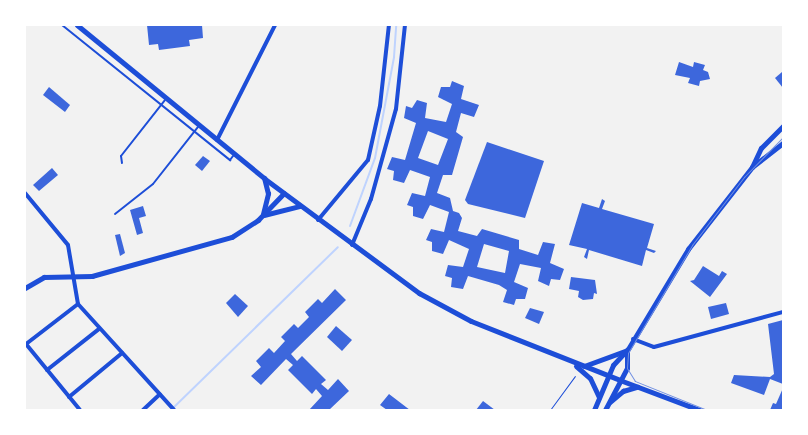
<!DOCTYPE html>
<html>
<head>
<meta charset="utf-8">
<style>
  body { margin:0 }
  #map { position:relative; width:808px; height:435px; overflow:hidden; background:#f2f2f2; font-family:Montserrat,sans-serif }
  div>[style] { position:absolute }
  .stream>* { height:2px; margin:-1px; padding:0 1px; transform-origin:1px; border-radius:1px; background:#bfd3fe }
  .building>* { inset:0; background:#3d67dc }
  .path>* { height:1px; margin:-0.5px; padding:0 0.5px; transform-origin:0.5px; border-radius:0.5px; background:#1d4ed8 }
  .service>* { height:2px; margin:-1px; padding:0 1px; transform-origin:1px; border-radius:1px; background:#1d4ed8 }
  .minor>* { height:4px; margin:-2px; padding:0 2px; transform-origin:2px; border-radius:2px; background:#1d4ed8 }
  .tertiary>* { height:4.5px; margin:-2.25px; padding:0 2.25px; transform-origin:2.25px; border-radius:2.25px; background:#1d4ed8 }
  .secondary>* { height:5px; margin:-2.5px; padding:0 2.5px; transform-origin:2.5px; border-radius:2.5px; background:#1d4ed8 }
  .tram>* { height:1px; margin:-0.5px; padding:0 0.5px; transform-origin:0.5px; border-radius:0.5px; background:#7290e2 }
  span { translate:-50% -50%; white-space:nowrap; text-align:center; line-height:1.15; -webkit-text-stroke:5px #fff; paint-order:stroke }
  .frame { position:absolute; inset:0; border:26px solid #fff; pointer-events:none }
</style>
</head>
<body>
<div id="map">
  <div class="stream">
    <i style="left:350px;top:226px;width:72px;rotate:-69.8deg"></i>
    <i style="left:375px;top:158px;width:103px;rotate:-79.3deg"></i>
    <i style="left:394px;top:57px;width:32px;rotate:-86deg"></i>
    <i style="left:171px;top:410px;width:233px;rotate:-44.3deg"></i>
  </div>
  <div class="building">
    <i style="clip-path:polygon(147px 25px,202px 25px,203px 38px,189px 40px,190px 46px,159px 50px,158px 44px,149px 45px)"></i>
    <i style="clip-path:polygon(679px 62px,693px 67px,694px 62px,705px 65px,703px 70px,708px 72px,710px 79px,700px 81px,699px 86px,688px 83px,690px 78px,675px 75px)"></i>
    <i style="clip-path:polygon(782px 72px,783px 73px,783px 88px,775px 78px)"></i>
    <i style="clip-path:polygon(evenodd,452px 81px,464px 86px,461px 99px,479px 105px,474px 117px,461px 113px,456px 132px,463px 137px,452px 175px,443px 175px,437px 193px,450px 198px,453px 211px,459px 213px,462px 218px,458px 231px,477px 236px,482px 229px,519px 240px,519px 249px,538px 255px,543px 242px,555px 244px,550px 263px,564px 269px,560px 280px,551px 279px,549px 286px,538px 281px,541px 268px,520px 264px,514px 282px,528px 288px,525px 299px,516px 299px,514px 305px,503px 302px,507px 290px,499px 285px,468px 276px,463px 289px,451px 287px,452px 278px,445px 276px,448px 265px,463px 267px,469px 249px,449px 240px,443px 254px,432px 251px,432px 242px,426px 240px,431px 229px,444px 232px,449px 212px,430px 205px,423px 219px,413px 216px,413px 207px,407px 205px,412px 193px,425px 196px,430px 177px,410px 170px,404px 183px,393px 180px,394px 171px,387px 169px,392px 157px,405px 160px,416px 123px,404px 118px,406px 106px,412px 108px,417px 100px,427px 103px,425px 118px,446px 122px,452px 104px,438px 97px,441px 87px,450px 87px,452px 81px,428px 131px,448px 139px,438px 165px,418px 158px,428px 131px,452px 81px,484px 244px,509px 251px,505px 273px,477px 267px,484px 244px)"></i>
    <i style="clip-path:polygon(49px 87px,70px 105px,65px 112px,43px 95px)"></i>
    <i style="clip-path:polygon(487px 142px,544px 161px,525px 218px,468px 204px,465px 200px)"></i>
    <i style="clip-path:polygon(203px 156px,210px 161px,202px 171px,195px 165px)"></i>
    <i style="clip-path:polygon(52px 168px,58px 175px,39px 191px,33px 185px)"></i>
    <i style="clip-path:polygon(602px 199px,605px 201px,602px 209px,654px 224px,647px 248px,656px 251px,654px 253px,646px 250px,642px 266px,589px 250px,587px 259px,584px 257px,587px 249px,569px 245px,582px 203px,599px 208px)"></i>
    <i style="clip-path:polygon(143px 206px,146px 216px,139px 218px,143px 233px,137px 235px,130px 210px)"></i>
    <i style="clip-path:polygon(120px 234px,125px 253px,120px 256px,115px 235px)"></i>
    <i style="clip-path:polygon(703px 266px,719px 276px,722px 271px,727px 274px,710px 297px,690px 281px,694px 280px)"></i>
    <i style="clip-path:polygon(571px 277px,595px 280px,597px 294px,594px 293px,593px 299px,583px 300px,578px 297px,579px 291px,569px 289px)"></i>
    <i style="clip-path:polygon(335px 289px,346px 300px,291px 354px,297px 361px,302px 356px,326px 380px,321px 384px,328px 390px,338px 379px,349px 391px,329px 410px,309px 410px,322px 396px,316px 389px,312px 394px,288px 370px,293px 365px,286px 359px,261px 385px,251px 376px,261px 367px,256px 361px,269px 348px,274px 353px,285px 341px,281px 337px,294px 324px,298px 328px,309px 317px,305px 312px,318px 299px,322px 303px)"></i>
    <i style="clip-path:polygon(235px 294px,248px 306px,238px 317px,226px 303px)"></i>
    <i style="clip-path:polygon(726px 303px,729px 314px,711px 319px,708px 307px)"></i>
    <i style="clip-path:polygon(530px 308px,544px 312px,539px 324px,525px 318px)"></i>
    <i style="clip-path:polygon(783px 320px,783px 384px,770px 379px,764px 395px,731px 383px,734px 375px,770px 377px,774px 374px,768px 324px)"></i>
    <i style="clip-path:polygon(336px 326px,352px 340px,342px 351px,327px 337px)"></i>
    <i style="clip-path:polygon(783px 388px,782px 410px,770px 410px,773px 403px,776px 404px)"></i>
    <i style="clip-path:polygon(389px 394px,406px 407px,410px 410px,387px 410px,380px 405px)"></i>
    <i style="clip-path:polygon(483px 401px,495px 410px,476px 410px)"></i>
  </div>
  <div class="path">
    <i style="left:550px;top:410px;width:42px;rotate:-53.7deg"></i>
  </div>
  <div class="service">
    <i style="left:62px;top:25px;width:216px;rotate:38.8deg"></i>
    <i style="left:230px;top:160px;width:5px;rotate:-53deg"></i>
    <i style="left:122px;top:163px;width:7px;rotate:-98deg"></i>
    <i style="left:121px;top:156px;width:71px;rotate:-51.8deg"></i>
    <i style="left:115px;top:214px;width:48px;rotate:-38.3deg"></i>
    <i style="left:153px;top:184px;width:73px;rotate:-51.7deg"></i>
  </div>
  <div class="minor">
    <i style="left:217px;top:140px;width:129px;rotate:-63.2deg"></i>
    <i style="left:25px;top:193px;width:67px;rotate:50.4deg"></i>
    <i style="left:68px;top:245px;width:60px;rotate:80.4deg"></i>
    <i style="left:78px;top:304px;width:143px;rotate:47.8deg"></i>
    <i style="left:318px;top:220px;width:78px;rotate:-50.2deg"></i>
    <i style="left:368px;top:160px;width:55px;rotate:-77.5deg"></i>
    <i style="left:380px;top:106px;width:81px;rotate:-83.7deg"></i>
    <i style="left:352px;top:245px;width:50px;rotate:-67.6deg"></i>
    <i style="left:371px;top:199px;width:93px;rotate:-74.5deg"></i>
    <i style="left:396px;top:109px;width:84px;rotate:-83.9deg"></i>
    <i style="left:78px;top:304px;width:66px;rotate:142.4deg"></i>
    <i style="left:26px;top:344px;width:85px;rotate:50.7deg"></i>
    <i style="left:633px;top:339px;width:22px;rotate:21deg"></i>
    <i style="left:654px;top:347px;width:134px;rotate:-15.2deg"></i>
    <i style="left:47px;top:370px;width:66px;rotate:-38.3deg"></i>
    <i style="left:69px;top:397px;width:69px;rotate:-39.7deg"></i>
    <i style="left:143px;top:410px;width:23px;rotate:-43deg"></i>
  </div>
  <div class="tertiary">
    <i style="left:263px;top:214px;width:21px;rotate:-76deg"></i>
    <i style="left:268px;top:194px;width:16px;rotate:-104deg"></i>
    <i style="left:264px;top:215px;width:37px;rotate:-14deg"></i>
    <i style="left:25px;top:288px;width:22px;rotate:-30deg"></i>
    <i style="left:44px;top:277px;width:48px;rotate:-1.2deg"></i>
    <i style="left:92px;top:276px;width:145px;rotate:-15.6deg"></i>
    <i style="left:232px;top:237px;width:31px;rotate:-33deg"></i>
    <i style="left:258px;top:220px;width:37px;rotate:-46deg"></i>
    <i style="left:620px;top:380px;width:85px;rotate:20.6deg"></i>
    <i style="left:610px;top:402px;width:17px;rotate:-40deg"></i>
    <i style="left:623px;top:391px;width:15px;rotate:-16deg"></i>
  </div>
  <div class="secondary">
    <i style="left:77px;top:25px;width:243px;rotate:39.3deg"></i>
    <i style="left:265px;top:179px;width:192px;rotate:36.5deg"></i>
    <i style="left:419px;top:293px;width:59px;rotate:28.3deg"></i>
    <i style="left:471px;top:321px;width:160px;rotate:21.6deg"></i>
    <i style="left:752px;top:167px;width:39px;rotate:-38deg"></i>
    <i style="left:576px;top:366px;width:18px;rotate:41deg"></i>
    <i style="left:590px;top:378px;width:21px;rotate:65deg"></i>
    <i style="left:584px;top:366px;width:44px;rotate:-20.1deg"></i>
    <i style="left:594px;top:410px;width:49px;rotate:-67.1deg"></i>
    <i style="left:613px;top:365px;width:22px;rotate:-47deg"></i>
    <i style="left:628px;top:349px;width:117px;rotate:-59deg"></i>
    <i style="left:688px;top:249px;width:104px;rotate:-52deg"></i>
    <i style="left:752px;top:167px;width:21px;rotate:-65deg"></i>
    <i style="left:761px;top:148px;width:31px;rotate:-45deg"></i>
    <i style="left:605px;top:410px;width:47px;rotate:-62.4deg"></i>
    <i style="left:627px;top:368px;width:18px;rotate:-90deg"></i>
  </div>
  <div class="tram">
    <i style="left:707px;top:410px;width:78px;rotate:-158.1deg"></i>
    <i style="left:635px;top:381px;width:15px;rotate:-122deg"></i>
    <i style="left:627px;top:368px;width:15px;rotate:-86deg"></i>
    <i style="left:628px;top:353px;width:126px;rotate:-59.3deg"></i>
    <i style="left:692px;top:245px;width:86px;rotate:-52.6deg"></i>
    <i style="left:744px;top:177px;width:56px;rotate:-45.7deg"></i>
  </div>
  <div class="frame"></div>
</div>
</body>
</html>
